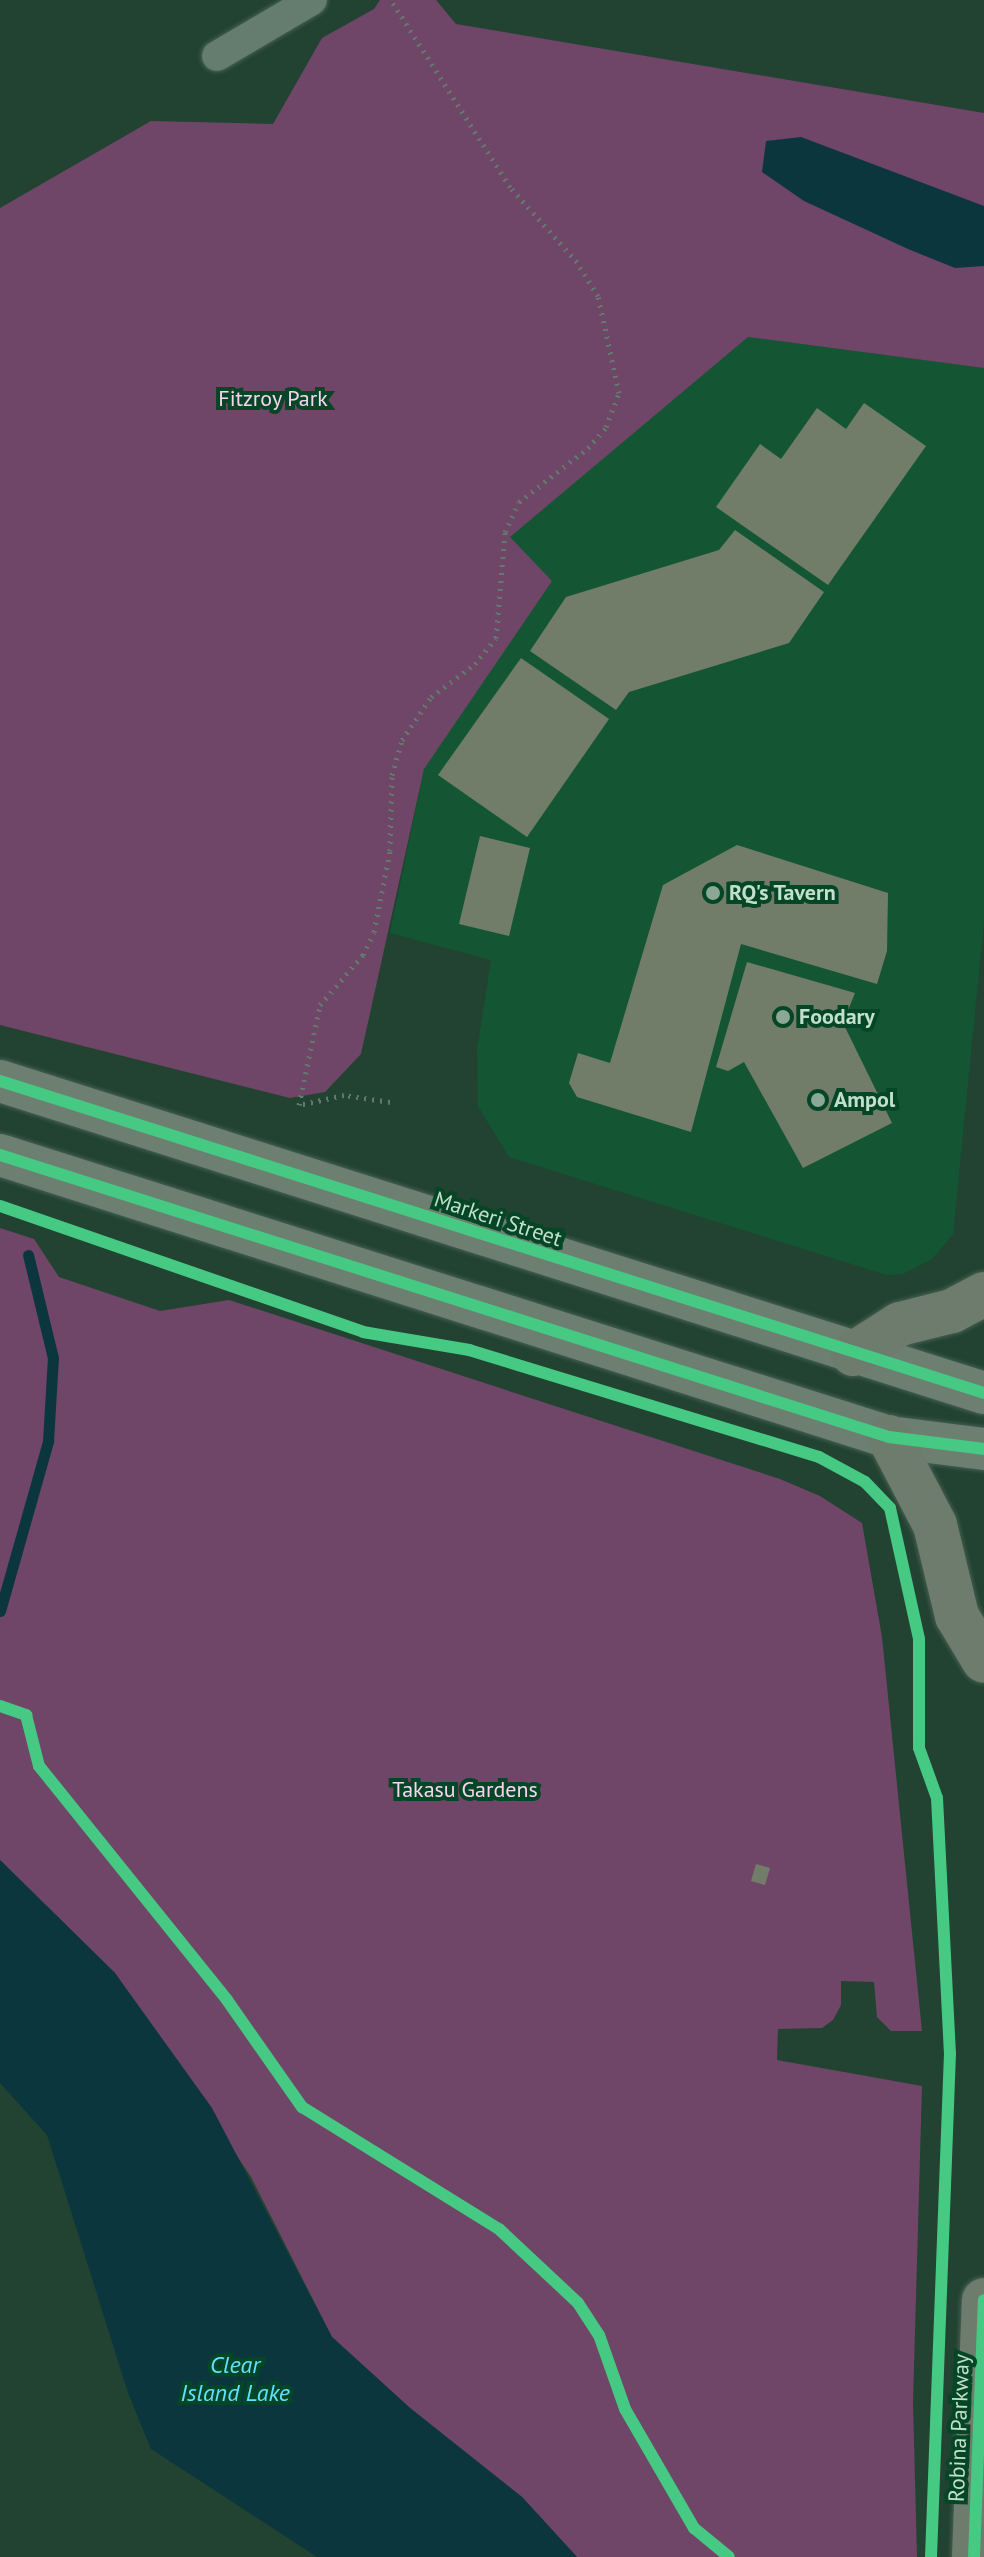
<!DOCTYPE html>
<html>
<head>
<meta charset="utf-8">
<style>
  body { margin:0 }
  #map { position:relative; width:984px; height:2557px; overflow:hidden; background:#224331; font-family:"PT Sans",sans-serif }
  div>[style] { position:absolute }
  .built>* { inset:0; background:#145634 }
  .green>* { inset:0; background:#6f4667 }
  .water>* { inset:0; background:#0c363d }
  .stream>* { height:11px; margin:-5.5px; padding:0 5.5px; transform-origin:5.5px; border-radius:5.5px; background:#0c363d }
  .building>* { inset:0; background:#727d69 }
  .path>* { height:5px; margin-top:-2.5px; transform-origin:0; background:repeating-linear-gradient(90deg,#63796c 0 2px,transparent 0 8px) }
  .roads { filter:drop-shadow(0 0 2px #465f50) drop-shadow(0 0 2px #465f50) }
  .minor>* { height:30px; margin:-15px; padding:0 15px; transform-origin:15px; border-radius:15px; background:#657d6e }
  .secondary>* { height:42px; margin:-21px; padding:0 21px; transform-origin:21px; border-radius:21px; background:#6c7f71 }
  .primary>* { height:44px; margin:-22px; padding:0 22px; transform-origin:22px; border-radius:22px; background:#6e7c6d }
  .cycleway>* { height:12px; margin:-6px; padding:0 6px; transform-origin:6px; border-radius:6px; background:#46c982 }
  .dots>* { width:22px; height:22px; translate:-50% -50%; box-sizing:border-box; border:4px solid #044626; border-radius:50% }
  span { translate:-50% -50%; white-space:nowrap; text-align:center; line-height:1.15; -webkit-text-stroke:8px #044626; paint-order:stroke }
  .park-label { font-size:22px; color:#fcd3f2 }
  .poi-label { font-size:22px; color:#c2dfcb; font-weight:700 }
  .left { translate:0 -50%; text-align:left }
  .street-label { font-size:22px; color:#c2dfcb }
  .water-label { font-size:24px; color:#60e1fe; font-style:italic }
</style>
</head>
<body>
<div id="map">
  <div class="built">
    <i style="clip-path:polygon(748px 337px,984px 368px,984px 921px,953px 1234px,932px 1259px,903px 1274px,887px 1275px,509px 1157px,478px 1106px,477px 1050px,491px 960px,390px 933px,424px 769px,449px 729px,509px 537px)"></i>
  </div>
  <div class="green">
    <i style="clip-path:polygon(380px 0,436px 0,456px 24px,984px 113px,984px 368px,748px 337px,510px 537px,552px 581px,424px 769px,361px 1054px,325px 1092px,290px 1098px,0 1025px,0 208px,151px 121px,273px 124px,322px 38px,374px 9px)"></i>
    <i style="clip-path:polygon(0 1228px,34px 1239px,59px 1277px,160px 1311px,229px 1300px,780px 1479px,820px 1496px,862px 1523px,882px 1637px,922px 2031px,891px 2031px,877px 2017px,874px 1982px,841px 1981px,841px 2005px,833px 2020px,822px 2028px,778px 2029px,777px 2060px,922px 2086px,913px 2402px,917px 2557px,577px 2557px,522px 2497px,410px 2408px,332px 2337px,251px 2177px,115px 1973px,0 1860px)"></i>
  </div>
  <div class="water">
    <i style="clip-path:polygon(801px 137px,984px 206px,984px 266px,955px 268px,908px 249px,804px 201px,762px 172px,766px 141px)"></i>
    <i style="clip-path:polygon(0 1860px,115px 1973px,212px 2108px,332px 2337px,410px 2408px,522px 2497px,577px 2557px,317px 2557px,151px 2449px,128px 2393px,47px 2135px,0 2083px)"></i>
  </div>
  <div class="stream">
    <i style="left:0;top:1611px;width:177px;rotate:-74.2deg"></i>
    <i style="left:48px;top:1441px;width:83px;rotate:-86.6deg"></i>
    <i style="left:53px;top:1358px;width:106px;rotate:-103.6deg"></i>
  </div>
  <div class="building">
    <i style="clip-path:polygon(864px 403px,926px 446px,828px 585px,716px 507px,760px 444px,781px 459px,817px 408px,846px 429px)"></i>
    <i style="clip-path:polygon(735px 530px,824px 592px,789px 643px,629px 692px,616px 710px,530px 651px,566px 597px,719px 550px)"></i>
    <i style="clip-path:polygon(521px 658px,609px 719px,527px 837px,438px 775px)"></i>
    <i style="clip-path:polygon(480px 836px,530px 848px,509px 936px,459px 924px)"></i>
    <i style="clip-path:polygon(737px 845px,888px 893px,887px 951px,877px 984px,741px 944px,691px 1132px,577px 1097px,569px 1083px,578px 1053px,610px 1063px,663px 885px)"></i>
    <i style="clip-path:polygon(747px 962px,855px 993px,843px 1023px,892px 1123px,803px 1168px,744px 1062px,728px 1071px,716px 1067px)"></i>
    <i style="clip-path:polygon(756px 1864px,770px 1868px,765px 1885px,751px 1881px)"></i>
  </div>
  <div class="path">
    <i style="left:390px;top:1102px;width:47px;rotate:-171.3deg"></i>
    <i style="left:344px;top:1095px;width:46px;rotate:167.5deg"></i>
    <i style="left:299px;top:1105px;width:102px;rotate:-78.1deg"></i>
    <i style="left:320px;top:1005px;width:66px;rotate:-49.3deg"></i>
    <i style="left:363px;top:955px;width:25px;rotate:-64deg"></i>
    <i style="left:374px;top:932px;width:83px;rotate:-78.8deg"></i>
    <i style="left:390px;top:851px;width:76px;rotate:-88.5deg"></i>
    <i style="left:392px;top:775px;width:36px;rotate:-74deg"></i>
    <i style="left:402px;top:740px;width:52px;rotate:-56deg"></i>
    <i style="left:431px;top:697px;width:55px;rotate:-36.9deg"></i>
    <i style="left:475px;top:664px;width:33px;rotate:-51deg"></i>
    <i style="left:496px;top:638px;width:106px;rotate:-85.1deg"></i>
    <i style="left:505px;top:532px;width:33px;rotate:-65deg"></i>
    <i style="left:519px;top:502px;width:88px;rotate:-38deg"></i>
    <i style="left:588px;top:448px;width:28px;rotate:-49deg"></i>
    <i style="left:606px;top:427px;width:36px;rotate:-69deg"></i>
    <i style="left:619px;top:393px;width:99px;rotate:-102.2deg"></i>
    <i style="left:598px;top:296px;width:40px;rotate:-122deg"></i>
    <i style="left:577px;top:262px;width:101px;rotate:-131.8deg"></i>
    <i style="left:510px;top:187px;width:222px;rotate:-122.5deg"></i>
  </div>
  <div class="roads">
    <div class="minor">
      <i style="left:217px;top:56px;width:110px;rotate:-30.5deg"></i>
    </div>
    <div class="secondary">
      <i style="left:0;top:1081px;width:1032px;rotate:17.59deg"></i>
      <i style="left:0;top:1155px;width:933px;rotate:17.6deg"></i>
      <i style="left:889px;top:1437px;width:96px;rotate:7.2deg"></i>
    </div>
    <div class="primary">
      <i style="left:853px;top:1354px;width:56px;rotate:-32.6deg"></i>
      <i style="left:900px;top:1324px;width:54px;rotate:-14deg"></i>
      <i style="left:952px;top:1311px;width:36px;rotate:-28deg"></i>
      <i style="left:889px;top:1437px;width:99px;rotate:62.4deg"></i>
      <i style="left:935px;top:1525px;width:94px;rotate:76.4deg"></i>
      <i style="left:957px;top:1616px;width:52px;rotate:59deg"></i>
      <i style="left:974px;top:2557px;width:257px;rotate:-87.8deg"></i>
    </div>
  </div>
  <div class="cycleway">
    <i style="left:0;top:1081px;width:1032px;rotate:17.59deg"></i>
    <i style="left:0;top:1155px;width:933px;rotate:17.6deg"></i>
    <i style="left:889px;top:1437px;width:96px;rotate:7.2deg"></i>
    <i style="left:0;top:1206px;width:384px;rotate:19.1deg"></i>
    <i style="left:363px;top:1332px;width:108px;rotate:9.6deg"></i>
    <i style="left:469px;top:1350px;width:366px;rotate:17deg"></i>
    <i style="left:819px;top:1457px;width:52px;rotate:28.5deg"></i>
    <i style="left:865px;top:1482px;width:36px;rotate:46deg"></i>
    <i style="left:890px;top:1508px;width:134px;rotate:77.5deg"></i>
    <i style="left:919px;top:1639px;width:109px;rotate:90deg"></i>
    <i style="left:919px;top:1748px;width:53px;rotate:70.2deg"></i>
    <i style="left:937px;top:1798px;width:255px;rotate:87.1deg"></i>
    <i style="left:950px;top:2053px;width:504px;rotate:92.16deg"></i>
    <i style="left:0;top:1706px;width:28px;rotate:19deg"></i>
    <i style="left:26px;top:1715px;width:53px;rotate:75.7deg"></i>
    <i style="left:39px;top:1766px;width:300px;rotate:51.2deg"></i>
    <i style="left:227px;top:2000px;width:131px;rotate:55deg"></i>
    <i style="left:302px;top:2107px;width:232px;rotate:31.8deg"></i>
    <i style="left:499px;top:2229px;width:108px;rotate:43.1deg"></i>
    <i style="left:578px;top:2303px;width:38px;rotate:57deg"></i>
    <i style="left:599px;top:2335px;width:78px;rotate:70.6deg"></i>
    <i style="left:625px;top:2409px;width:138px;rotate:59.9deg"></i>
    <i style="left:694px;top:2528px;width:45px;rotate:39.6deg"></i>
    <i style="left:974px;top:2557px;width:257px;rotate:-87.8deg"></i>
  </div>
  <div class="dots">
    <i style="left:713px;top:893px;background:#8aa895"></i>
    <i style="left:783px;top:1017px;background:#8aa895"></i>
    <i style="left:818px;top:1100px;background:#8aa895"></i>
  </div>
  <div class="park-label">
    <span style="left:273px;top:399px">Fitzroy Park</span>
    <span style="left:465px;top:1790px">Takasu Gardens</span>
  </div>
  <div class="poi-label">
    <span class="left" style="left:729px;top:893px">RQ's Tavern</span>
    <span class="left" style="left:799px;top:1017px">Foodary</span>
    <span class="left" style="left:834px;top:1100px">Ampol</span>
  </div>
  <div class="street-label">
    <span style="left:498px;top:1219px;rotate:18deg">Markeri Street</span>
    <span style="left:959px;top:2428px;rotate:-88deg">Robina Parkway</span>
  </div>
  <div class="water-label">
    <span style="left:235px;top:2379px">Clear<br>Island Lake</span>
  </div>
</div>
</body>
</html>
